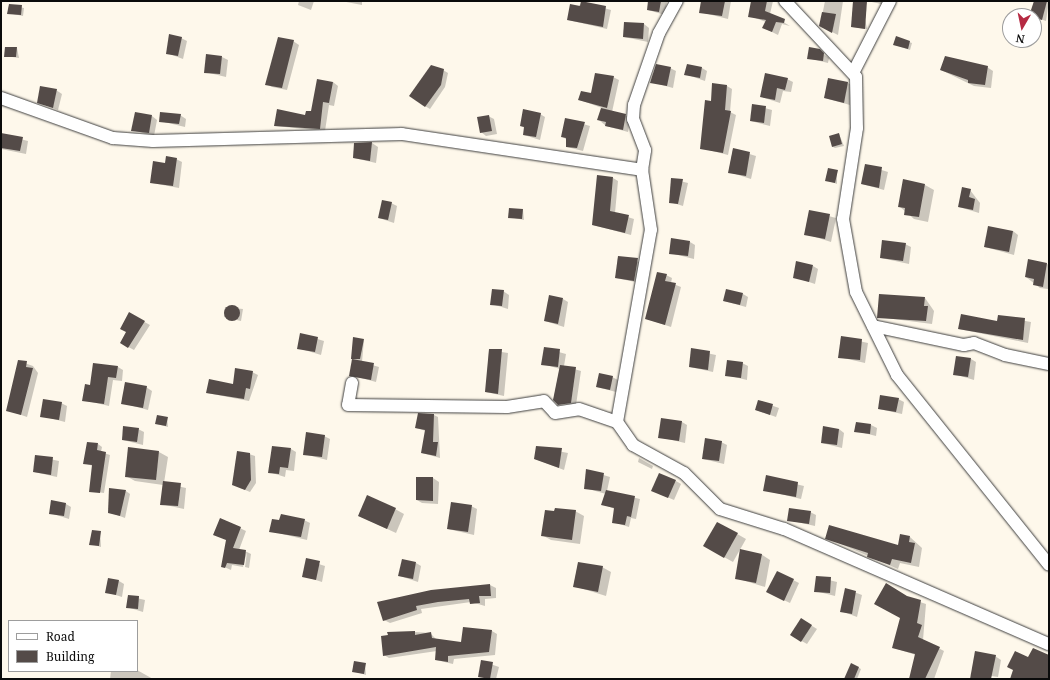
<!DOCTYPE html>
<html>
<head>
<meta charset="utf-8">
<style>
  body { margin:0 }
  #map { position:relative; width:1050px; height:680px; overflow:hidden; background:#fef8eb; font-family:"Noto Serif",serif }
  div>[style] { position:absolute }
  .shadow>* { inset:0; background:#0003 }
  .building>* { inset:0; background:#544b48 }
  .round { border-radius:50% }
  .roads { filter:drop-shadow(0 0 1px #3e3e3e) drop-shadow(0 0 1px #3e3e3e) }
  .minor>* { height:12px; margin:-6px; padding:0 6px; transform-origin:6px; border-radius:6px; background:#fff }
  span { translate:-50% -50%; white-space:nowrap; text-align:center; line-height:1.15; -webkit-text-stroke:4px #fff; paint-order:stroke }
  .frame { position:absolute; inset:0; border:2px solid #0b0b0b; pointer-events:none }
  .legend { position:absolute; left:8px; top:620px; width:130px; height:52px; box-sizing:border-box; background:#fff; border:1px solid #9d9d9d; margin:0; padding:5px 7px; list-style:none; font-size:12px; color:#0b0b0b }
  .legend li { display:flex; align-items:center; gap:8px; height:20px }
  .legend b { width:20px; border:1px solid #9d9d9d }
  .north { position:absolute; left:1002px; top:8px; width:40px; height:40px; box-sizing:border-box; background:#fff; border:1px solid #9d9d9d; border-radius:50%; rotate:189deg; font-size:11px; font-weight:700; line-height:16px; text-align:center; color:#0b0b0b }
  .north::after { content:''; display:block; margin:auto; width:14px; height:18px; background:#b52a43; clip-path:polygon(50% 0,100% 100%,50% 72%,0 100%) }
</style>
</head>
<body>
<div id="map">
  <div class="shadow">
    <i style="clip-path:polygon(299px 1px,314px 1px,311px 10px,298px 5px)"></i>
    <i style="clip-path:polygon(341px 1px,362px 1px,362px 5px)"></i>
    <i style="clip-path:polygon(649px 1px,667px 1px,665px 15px,648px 10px)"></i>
    <i style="clip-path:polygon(702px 1px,731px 1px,728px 19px,700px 12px)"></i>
    <i style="clip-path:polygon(752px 1px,773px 1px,770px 14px,790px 26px,782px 24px,778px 35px,764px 28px,766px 22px,750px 16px)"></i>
    <i style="clip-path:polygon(825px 1px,843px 1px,838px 35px,820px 26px)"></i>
    <i style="clip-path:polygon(867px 1px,888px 1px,886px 5px)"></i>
    <i style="clip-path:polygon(1040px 1px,1049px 1px,1046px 21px,1034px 17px)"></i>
    <i style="clip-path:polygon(582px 2px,611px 10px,607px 29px,568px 20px)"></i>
    <i style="clip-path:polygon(9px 5px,24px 8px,23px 16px,8px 13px)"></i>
    <i style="clip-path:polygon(865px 18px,867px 29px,852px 27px)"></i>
    <i style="clip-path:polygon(644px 24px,649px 28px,648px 42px,624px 37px)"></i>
    <i style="clip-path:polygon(181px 38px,187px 41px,183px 59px,167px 53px)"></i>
    <i style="clip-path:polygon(897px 38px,912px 43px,910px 50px,895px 45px)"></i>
    <i style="clip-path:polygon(293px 41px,299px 45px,287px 90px,272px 87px,266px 84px)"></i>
    <i style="clip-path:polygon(17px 48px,19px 58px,5px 56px)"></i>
    <i style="clip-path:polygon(823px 54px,829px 58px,828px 63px,808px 58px)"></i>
    <i style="clip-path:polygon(222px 57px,228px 60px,226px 77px,205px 72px)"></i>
    <i style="clip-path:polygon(987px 67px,993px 71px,991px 88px,974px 86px,941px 70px)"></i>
    <i style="clip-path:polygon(670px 68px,676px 71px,673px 88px,651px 82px)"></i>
    <i style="clip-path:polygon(702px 68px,707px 71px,705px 81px,685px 74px)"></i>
    <i style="clip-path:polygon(443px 70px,448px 73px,445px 87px,430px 109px,425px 106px)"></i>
    <i style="clip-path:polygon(613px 77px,619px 80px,612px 112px,630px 117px,628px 132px,606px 126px,599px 120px,602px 108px,580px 100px)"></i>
    <i style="clip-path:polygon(787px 79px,793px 82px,791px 92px,783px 91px,780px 103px,761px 97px)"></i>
    <i style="clip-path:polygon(333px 82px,338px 86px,334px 106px,329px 105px,325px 131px,275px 126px,312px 113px)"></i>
    <i style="clip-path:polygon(848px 83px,853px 86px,850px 105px,825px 98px)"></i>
    <i style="clip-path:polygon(727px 86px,732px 89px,730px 112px,736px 115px,728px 155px,701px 148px,711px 102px)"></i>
    <i style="clip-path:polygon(56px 90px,62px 94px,58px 110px,38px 102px)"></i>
    <i style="clip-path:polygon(753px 105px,772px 110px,770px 126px,751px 121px)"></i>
    <i style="clip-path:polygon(540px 114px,545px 117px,540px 140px,524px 135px,525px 128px,521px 126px)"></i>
    <i style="clip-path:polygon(180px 115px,186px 119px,185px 127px,160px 121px)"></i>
    <i style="clip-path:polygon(152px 116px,157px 120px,154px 136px,132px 130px)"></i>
    <i style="clip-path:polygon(488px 116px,494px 119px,497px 134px,486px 136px,481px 132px)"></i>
    <i style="clip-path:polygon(566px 119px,590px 126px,583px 151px,567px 147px,567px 140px,563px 137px)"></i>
    <i style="clip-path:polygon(1px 134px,28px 141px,26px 154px,1px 149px)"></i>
    <i style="clip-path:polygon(839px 134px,844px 146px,835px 148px,833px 147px)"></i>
    <i style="clip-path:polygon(372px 143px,378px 147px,376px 163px,354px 158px,355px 144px)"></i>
    <i style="clip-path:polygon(733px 149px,756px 156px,751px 179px,729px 172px)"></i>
    <i style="clip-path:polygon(176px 159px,182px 162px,179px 188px,152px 183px,166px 164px)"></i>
    <i style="clip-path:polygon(866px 165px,888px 172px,884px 190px,862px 184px)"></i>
    <i style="clip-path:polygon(837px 171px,837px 184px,826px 180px)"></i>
    <i style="clip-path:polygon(613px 178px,618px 181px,615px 213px,634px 219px,631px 235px,593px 225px)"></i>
    <i style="clip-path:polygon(672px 179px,688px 183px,683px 206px,670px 202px)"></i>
    <i style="clip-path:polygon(925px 185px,934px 190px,928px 222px,914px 219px,899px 206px)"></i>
    <i style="clip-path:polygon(970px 190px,980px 203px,979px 213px,959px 207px)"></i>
    <i style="clip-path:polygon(391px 203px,397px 206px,394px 223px,379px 218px)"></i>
    <i style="clip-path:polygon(523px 210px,524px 220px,510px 217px)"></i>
    <i style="clip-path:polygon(810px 211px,836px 218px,831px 242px,806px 234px)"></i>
    <i style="clip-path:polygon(1013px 231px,1018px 235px,1014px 255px,985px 247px)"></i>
    <i style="clip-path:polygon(690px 242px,695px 245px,694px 259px,670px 253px)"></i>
    <i style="clip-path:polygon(905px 244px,911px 247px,909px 264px,881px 258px)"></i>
    <i style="clip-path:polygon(618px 257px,644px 263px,640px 283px,616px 278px)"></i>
    <i style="clip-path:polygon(1047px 264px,1049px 265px,1048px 289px,1040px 288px,1026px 277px)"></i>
    <i style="clip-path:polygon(813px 266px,818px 269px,815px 284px,794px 277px)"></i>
    <i style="clip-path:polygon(666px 275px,672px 278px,671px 283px,681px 287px,671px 327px,647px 319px)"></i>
    <i style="clip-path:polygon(503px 291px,509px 295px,508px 309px,492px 304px)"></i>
    <i style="clip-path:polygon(743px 294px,748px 297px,746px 307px,724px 301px)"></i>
    <i style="clip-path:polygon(925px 298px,934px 311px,932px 324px,878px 317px)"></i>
    <i style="clip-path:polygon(563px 299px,568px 302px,564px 327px,545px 321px)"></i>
    <i style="clip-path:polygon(225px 307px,243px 309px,241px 321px,224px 317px)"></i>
    <i style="clip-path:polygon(130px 314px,150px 325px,134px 350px,121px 343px,128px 332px)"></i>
    <i style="clip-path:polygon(999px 316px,1031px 322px,1028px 343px,959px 329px,998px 323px)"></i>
    <i style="clip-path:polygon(301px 334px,324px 341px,321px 355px,298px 348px)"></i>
    <i style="clip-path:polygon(841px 337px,868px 343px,865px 363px,839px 357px)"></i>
    <i style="clip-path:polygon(364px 340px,362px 362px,379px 367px,376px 382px,350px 375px,353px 359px)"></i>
    <i style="clip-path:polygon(544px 348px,566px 354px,564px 366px,581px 371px,576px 405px,559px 404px,560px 369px,543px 364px)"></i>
    <i style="clip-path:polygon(489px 350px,508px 353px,504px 396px,486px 392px)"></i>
    <i style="clip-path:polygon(692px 350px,716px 355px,713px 372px,690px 367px)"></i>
    <i style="clip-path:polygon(971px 359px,976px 362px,974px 380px,954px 374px)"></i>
    <i style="clip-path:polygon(19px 361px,33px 366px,38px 373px,27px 417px,7px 410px)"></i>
    <i style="clip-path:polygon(742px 363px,748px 366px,747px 380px,726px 375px)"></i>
    <i style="clip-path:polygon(118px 367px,123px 370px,122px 381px,113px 380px,109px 406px,83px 400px,91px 386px)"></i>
    <i style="clip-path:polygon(252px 372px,258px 375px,249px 401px,207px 393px,234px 385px)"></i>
    <i style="clip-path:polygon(612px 377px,618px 380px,616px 392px,597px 387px)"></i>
    <i style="clip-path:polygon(146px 387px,152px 391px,148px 410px,122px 403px)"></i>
    <i style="clip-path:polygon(898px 399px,904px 402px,902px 414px,879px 409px)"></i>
    <i style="clip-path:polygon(759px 401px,779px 408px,776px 417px,756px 410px)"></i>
    <i style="clip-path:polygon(61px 403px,67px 406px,65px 422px,42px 416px)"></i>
    <i style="clip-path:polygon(434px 415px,438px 417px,440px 458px,422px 453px,426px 431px,416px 428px)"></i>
    <i style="clip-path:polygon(167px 418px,168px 427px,157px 424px)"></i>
    <i style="clip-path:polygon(682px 422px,687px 425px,685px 443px,659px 437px)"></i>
    <i style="clip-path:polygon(871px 425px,877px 428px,876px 436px,856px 431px)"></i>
    <i style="clip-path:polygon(138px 429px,144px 432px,143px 445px,123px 440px)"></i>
    <i style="clip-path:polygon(839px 429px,844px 433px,842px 448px,822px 443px)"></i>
    <i style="clip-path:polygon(324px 436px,330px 439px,327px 460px,304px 454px)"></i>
    <i style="clip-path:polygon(721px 442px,727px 445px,724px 464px,703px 459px)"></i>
    <i style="clip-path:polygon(98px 444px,102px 447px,101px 452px,110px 455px,104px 493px,90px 491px,93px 466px,84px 463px)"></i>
    <i style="clip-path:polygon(537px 447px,568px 453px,564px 470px,535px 459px)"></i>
    <i style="clip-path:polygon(291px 449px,296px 452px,294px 471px,286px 470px,285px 477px,269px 472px)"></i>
    <i style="clip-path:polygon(159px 452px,168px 457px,164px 483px,186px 488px,184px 509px,161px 504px,163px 485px,135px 481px,126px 476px)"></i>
    <i style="clip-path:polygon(249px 454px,255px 456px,256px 483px,250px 492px,238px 487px)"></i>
    <i style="clip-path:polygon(36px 456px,59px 461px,57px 477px,34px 472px)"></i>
    <i style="clip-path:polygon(639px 458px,653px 466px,652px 469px,638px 462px)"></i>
    <i style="clip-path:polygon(587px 470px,610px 477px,607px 491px,640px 499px,636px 519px,631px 518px,629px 527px,613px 522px,615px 509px,602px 504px,606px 494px,585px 488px)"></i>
    <i style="clip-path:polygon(766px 477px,804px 486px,801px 499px,764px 490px)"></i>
    <i style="clip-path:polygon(433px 478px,439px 482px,438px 504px,422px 503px,417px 500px)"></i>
    <i style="clip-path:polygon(676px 481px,681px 484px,674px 500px,658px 493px)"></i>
    <i style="clip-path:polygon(126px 491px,130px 494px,125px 518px,109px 512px)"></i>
    <i style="clip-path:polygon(66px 504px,71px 507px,69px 519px,50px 513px)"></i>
    <i style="clip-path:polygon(471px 506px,477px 509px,474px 535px,448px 529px)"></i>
    <i style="clip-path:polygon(395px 509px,404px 514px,396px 533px,359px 516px)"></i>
    <i style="clip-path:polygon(575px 511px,584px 516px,580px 544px,551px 540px,542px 535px)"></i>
    <i style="clip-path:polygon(810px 512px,816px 515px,815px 526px,788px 520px)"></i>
    <i style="clip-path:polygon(221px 519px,246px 531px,239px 550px,247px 552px,243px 567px,232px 565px,231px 570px,222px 566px,227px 540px)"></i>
    <i style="clip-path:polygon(304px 520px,310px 523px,307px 540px,270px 531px,280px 521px)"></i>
    <i style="clip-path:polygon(718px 523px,746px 539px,733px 562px,704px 546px)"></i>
    <i style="clip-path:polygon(100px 532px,101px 547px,91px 544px)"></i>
    <i style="clip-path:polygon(910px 537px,922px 548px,919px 567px,900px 563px,898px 569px,827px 538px,899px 547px)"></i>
    <i style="clip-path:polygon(247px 552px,251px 554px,249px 568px,245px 567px)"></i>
    <i style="clip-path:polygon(761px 554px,770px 560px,765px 587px,736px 578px)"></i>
    <i style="clip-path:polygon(306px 560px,325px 566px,322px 582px,303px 576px)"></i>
    <i style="clip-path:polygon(416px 563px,421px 566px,418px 582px,400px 576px)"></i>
    <i style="clip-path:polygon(602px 567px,611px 572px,606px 596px,574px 586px)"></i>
    <i style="clip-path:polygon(777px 572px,799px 583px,790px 603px,773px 595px)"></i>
    <i style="clip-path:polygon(817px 577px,837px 582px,835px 596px,815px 591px)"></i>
    <i style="clip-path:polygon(119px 581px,124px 584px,122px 597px,106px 592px)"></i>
    <i style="clip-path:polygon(490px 585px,496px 588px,496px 598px,485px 599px,485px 606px,471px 602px,421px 609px,422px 613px,390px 623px,384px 620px,378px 603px)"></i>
    <i style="clip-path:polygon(846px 589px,862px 595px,857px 617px,841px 611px)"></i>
    <i style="clip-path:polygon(128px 596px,145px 600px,143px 612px,127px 607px)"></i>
    <i style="clip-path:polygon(908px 598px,926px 604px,923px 640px,944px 651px,934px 679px,910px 679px,916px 655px,894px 648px)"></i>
    <i style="clip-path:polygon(801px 619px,817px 629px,807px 644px,791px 635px)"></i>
    <i style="clip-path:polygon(492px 631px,497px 634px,495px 655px,454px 659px,453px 664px,436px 660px,437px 651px,389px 658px,384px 655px,415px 632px,430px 633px,437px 640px,462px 643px)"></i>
    <i style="clip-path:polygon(995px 656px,1001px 660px,998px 677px,978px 674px)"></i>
    <i style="clip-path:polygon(482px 661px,499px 667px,496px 679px,479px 676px)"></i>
    <i style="clip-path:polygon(365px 664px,366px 675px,353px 671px)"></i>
    <i style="clip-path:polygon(851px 664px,861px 669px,857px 679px,849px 679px)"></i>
    <i style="clip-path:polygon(137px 670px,153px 679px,110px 679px,111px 671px)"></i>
  </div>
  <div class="building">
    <i style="clip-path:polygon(581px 1px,606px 6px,603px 27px,567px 20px,570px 4px,580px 6px)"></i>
    <i style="clip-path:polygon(648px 1px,661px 1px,659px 12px,647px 10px)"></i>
    <i style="clip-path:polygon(701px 1px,725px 1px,722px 16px,699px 13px)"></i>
    <i style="clip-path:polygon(751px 1px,767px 1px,765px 11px,785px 19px,784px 23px,776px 22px,772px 32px,762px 28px,766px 20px,748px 17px)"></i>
    <i style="clip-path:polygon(853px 1px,867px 1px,865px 29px,851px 27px)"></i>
    <i style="clip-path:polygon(1034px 1px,1047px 1px,1042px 20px,1029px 16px)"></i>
    <i style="clip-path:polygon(9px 4px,22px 5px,21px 15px,7px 14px)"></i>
    <i style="clip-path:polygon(822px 12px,836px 14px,832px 33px,819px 26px)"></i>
    <i style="clip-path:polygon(624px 22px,644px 23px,643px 39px,623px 37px)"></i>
    <i style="clip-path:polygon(169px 34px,182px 37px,178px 56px,166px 54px)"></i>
    <i style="clip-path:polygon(896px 36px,910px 41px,908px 49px,893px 45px)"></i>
    <i style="clip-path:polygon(278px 37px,294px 40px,282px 88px,265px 85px)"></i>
    <i style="clip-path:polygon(5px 47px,17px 47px,16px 57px,4px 57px)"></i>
    <i style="clip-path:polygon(809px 47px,820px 49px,824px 53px,823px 61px,807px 59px)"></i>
    <i style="clip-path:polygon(206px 54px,222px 56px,220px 74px,204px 73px)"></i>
    <i style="clip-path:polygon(945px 56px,988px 66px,985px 85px,968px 83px,968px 80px,940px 70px)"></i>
    <i style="clip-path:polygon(656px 64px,671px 67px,667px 86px,650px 83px)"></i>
    <i style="clip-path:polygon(687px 64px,702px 67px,700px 78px,684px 75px)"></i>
    <i style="clip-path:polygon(431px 65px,444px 69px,441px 85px,425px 107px,409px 96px)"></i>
    <i style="clip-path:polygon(595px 73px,614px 76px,607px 108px,578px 100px,581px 91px,591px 93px)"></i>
    <i style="clip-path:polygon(765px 73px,788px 78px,785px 90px,777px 88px,775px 100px,760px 97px)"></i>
    <i style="clip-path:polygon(828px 78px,848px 82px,844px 103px,824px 98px)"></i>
    <i style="clip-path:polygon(317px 79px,333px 82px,329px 103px,323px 102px,320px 129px,274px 126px,277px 109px,305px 115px,306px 111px,311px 111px)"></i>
    <i style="clip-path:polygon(712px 83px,727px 85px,725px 110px,731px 111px,723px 153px,700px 149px,705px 100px,711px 101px)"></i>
    <i style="clip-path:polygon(40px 86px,57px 89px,53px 108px,37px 103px)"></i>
    <i style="clip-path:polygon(752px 104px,766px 106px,764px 123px,750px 121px)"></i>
    <i style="clip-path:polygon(601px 108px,626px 114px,623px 130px,605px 126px,606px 122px,597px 120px)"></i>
    <i style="clip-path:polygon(523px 109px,541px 113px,536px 137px,523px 135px,524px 127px,520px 126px)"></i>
    <i style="clip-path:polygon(135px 112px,152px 115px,149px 133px,131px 131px)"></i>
    <i style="clip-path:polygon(160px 112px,181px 114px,179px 124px,159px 122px)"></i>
    <i style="clip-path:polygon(489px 115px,492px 131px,480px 133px,477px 117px)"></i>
    <i style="clip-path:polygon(565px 118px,585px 122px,577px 148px,566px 147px,566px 138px,561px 137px)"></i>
    <i style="clip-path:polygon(1px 133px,23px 137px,20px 151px,1px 148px)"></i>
    <i style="clip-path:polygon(839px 133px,842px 144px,832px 147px,829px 136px)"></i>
    <i style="clip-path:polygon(372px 142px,370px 161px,353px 158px,354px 143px)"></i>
    <i style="clip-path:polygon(733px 148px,750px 152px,746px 176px,728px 173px)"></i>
    <i style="clip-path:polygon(166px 156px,177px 158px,173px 186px,150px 183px,153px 161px,165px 163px)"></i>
    <i style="clip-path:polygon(865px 164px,882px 167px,879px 188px,861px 184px)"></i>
    <i style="clip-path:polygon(828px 168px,838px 170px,835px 183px,825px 181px)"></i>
    <i style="clip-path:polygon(597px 175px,613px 177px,610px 211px,629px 215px,625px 233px,592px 225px)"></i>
    <i style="clip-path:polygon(671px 178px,683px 179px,678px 204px,669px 203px)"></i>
    <i style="clip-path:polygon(903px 179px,925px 184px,919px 217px,904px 215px,905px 208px,898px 207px)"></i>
    <i style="clip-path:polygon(962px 187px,971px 189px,969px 197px,975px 199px,973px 210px,958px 207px)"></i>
    <i style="clip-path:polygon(382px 200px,392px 202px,388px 220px,378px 218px)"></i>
    <i style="clip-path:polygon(509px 208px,523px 209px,522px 219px,508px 218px)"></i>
    <i style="clip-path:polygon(809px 210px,830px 214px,825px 239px,804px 235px)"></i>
    <i style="clip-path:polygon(988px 226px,1013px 231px,1009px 252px,984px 247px)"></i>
    <i style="clip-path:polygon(671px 238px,690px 241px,688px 256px,669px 254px)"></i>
    <i style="clip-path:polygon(882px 240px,906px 243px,903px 261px,880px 258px)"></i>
    <i style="clip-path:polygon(618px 256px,638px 258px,634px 281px,615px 278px)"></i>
    <i style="clip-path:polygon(1028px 259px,1047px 263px,1043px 287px,1033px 285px,1034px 279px,1025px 277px)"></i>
    <i style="clip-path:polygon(796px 261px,813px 265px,809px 282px,793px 278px)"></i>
    <i style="clip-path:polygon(657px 272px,667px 274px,665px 281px,676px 283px,665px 325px,645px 319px)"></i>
    <i style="clip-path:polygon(492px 289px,504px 290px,502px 306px,490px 305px)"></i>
    <i style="clip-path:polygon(726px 289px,743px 293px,740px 305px,723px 301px)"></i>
    <i style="clip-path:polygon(879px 294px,925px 297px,924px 306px,928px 306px,926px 321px,877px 318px)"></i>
    <i style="clip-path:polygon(549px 295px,563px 298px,558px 324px,544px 321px)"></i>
    <i class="round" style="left:224px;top:305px;width:16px;height:16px"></i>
    <i style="clip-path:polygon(129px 312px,145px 321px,128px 348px,120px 343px,126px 332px,120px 329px)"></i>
    <i style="clip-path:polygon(961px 314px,997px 321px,998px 315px,1025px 318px,1023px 340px,958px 329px)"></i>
    <i style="clip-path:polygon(300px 333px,318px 337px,315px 352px,297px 349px)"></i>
    <i style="clip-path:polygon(841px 336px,862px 339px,860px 360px,838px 358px)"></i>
    <i style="clip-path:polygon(353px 337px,364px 339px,360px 359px,351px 359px)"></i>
    <i style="clip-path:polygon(544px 347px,560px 349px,558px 367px,541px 365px)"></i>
    <i style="clip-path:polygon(691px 348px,710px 351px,708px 370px,689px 367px)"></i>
    <i style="clip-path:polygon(489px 349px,502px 349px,498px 394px,485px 392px)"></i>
    <i style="clip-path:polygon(956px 356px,971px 358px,968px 377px,953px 375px)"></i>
    <i style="clip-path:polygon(352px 359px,374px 363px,371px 380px,349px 376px)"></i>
    <i style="clip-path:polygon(18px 360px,27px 361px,26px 367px,33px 368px,21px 415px,6px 411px)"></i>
    <i style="clip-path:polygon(727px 360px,743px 362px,741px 378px,725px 376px)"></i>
    <i style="clip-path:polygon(93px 363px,118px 366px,116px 378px,108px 377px,104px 404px,82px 401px,85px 384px,90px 385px)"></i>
    <i style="clip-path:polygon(560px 365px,576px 367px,571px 403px,558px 405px,553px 400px)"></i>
    <i style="clip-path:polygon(235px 368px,253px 371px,250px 389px,246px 388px,244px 399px,206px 393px,209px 379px,233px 384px)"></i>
    <i style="clip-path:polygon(599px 373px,613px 376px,610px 390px,596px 387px)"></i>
    <i style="clip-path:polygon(125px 382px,147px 386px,143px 408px,121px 404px)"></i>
    <i style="clip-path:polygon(880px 395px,899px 398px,896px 412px,878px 409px)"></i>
    <i style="clip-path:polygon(43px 399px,62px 402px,59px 420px,40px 417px)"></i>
    <i style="clip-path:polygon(758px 400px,773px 404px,770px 415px,755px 410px)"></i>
    <i style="clip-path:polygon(418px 413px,434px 414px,433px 442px,438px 442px,436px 456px,421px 453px,425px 430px,415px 428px)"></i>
    <i style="clip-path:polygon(157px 415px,168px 417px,166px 426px,155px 424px)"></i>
    <i style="clip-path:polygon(661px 418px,682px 421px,679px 441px,658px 438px)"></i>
    <i style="clip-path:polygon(856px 422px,871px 424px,870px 434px,854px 432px)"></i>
    <i style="clip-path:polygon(123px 426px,139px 428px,137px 442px,122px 440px)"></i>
    <i style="clip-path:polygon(823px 426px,839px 429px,837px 445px,821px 443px)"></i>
    <i style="clip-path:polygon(306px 432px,325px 435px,322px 457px,303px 455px)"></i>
    <i style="clip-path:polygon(705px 438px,722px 441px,719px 461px,702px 459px)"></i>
    <i style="clip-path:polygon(87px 442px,98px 443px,97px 450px,106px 452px,100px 493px,89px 492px,92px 465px,83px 464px)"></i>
    <i style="clip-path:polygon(272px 446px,291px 448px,288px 468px,280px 467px,279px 474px,268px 473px)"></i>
    <i style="clip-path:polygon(536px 446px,562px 448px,559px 468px,534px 459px)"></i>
    <i style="clip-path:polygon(128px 447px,159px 451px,156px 480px,125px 477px)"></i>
    <i style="clip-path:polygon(237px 451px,250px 453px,251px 480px,245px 490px,232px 485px)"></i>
    <i style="clip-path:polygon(35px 455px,53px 457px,51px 475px,33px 472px)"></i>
    <i style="clip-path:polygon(586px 469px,604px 473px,601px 491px,584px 489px)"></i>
    <i style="clip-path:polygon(659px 473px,676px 480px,668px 498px,651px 491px)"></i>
    <i style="clip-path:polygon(766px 475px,798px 482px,796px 497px,763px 491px)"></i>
    <i style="clip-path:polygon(416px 477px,433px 477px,433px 501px,416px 500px)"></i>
    <i style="clip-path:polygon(163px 481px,181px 483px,178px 506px,160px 505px)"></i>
    <i style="clip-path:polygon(109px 488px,126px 490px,120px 516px,108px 513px)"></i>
    <i style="clip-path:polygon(606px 490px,635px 496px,631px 517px,627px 516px,625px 525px,612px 523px,614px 508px,601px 505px)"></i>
    <i style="clip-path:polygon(367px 495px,396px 508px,387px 529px,358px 516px)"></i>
    <i style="clip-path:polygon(51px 500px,66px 503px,64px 516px,49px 514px)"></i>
    <i style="clip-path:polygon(451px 502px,472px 505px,468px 532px,447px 529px)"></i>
    <i style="clip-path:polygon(555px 508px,576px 510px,572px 540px,541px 536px,545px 510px,554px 511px)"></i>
    <i style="clip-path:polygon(789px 508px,811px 511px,809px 524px,787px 521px)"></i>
    <i style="clip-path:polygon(281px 514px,305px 519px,301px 537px,269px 532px,272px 519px,279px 520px)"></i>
    <i style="clip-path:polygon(220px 518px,241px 527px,233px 548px,246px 550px,244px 565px,227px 563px,225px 568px,221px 567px,226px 540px,213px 535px)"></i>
    <i style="clip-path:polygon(717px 522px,738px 533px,724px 558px,703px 546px)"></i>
    <i style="clip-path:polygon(829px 525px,898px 545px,900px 534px,910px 536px,909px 542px,915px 543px,911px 563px,892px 559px,890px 565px,867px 557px,868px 553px,825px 539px)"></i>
    <i style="clip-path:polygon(92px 530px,101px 531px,99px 546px,89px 545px)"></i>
    <i style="clip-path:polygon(740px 549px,762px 554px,756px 583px,735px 579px)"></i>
    <i style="clip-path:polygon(306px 558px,320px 561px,316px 580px,302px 577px)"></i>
    <i style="clip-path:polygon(402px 559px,416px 562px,413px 579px,398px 576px)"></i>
    <i style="clip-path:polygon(578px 562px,603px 566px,598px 592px,573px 587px)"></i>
    <i style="clip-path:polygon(777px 571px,794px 579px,784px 601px,766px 592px)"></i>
    <i style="clip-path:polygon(816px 576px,831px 577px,830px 593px,814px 592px)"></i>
    <i style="clip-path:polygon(108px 578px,119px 580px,116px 595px,105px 593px)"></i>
    <i style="clip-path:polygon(886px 583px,907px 596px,921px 600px,917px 623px,922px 625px,918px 637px,940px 647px,925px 679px,909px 679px,915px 654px,892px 648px,900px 618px,874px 604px)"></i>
    <i style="clip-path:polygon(490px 584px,491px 596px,479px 596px,480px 603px,470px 604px,469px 599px,438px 602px,416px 606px,417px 610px,383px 621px,377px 602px,431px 590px)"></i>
    <i style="clip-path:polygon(845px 588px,856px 591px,852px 614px,840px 612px)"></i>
    <i style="clip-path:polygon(128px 595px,139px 596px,138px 609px,126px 608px)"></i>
    <i style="clip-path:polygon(801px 618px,812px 625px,801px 642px,790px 635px)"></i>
    <i style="clip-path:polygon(463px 627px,492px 630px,489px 652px,448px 656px,448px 662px,435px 660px,436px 647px,383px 656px,381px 636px,388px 635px,387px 632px,415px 631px,415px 635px,431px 632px,432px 638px,461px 642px)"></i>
    <i style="clip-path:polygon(1033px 648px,1049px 655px,1049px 679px,1010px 679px,1013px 670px,1007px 667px,1015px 651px,1028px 657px)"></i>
    <i style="clip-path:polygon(975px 651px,996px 655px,991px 679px,970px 679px)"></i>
    <i style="clip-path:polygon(481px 660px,493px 662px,490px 679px,478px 677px)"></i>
    <i style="clip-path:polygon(354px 661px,366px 663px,364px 674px,352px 672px)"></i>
    <i style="clip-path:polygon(851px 663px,859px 667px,854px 679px,844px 679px)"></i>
  </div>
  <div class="roads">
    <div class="minor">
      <i style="left:785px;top:1px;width:104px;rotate:46.9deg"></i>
      <i style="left:856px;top:77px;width:51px;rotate:88.9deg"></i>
      <i style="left:857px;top:128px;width:92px;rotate:98.7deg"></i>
      <i style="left:843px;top:219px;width:74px;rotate:79.9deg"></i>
      <i style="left:856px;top:292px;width:93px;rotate:63.7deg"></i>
      <i style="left:897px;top:375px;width:243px;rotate:51.3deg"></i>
      <i style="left:854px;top:71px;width:79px;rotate:-62.8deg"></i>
      <i style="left:1px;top:98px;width:119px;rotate:19.7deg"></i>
      <i style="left:113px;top:138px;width:40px;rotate:4.3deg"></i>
      <i style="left:153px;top:141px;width:249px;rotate:-1.6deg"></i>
      <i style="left:402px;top:134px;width:243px;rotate:8.5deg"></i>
      <i style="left:873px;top:326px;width:93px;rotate:11.8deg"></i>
      <i style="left:964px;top:345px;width:10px;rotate:-11deg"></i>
      <i style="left:974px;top:343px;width:33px;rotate:21deg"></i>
      <i style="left:1005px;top:355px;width:45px;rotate:11.6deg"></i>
      <i style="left:352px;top:383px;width:22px;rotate:100deg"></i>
      <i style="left:348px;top:405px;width:159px;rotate:0.7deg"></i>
      <i style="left:507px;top:407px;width:37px;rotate:-9deg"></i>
      <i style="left:544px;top:401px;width:16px;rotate:47deg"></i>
      <i style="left:555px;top:413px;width:24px;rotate:-9deg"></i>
      <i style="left:579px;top:409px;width:40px;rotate:18.9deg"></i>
      <i style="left:617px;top:422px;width:28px;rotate:55deg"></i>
      <i style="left:633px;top:445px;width:58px;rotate:28.8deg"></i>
      <i style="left:684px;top:473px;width:51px;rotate:45deg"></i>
      <i style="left:720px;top:509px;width:67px;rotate:17.4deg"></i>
      <i style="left:784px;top:529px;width:289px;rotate:23.5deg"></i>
      <i style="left:617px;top:422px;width:195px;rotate:-80deg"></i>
      <i style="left:651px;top:230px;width:61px;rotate:-98.5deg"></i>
      <i style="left:642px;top:170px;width:20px;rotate:-81deg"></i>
      <i style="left:645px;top:150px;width:33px;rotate:-111deg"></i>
      <i style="left:633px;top:119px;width:14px;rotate:-86deg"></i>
      <i style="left:634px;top:105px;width:76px;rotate:-70.9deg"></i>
      <i style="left:659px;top:33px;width:37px;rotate:-61deg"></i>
    </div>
  </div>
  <div class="frame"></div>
  <ul class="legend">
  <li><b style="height:5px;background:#fff"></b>Road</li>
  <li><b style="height:11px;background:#544b48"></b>Building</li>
  </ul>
  <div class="north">N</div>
</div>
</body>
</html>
